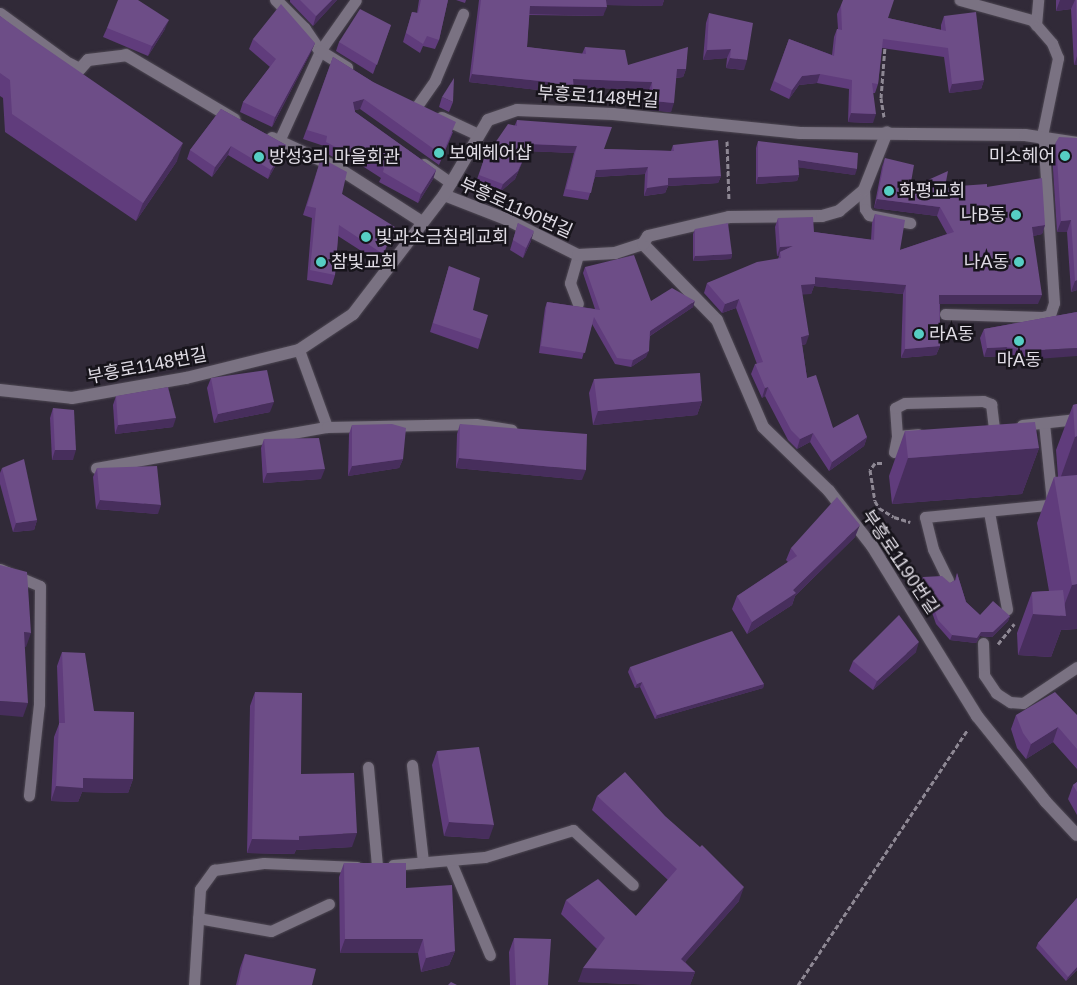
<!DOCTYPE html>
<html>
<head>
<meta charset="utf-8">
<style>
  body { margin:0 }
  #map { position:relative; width:1077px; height:985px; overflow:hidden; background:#312a38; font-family:Arial,"Noto Sans KR",sans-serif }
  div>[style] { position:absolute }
  .path>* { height:3px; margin-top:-1.5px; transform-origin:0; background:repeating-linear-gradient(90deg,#8e8894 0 5px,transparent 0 7.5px) }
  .roads { filter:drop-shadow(0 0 1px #4d4752) drop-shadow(0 0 1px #4d4752) }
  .service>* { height:11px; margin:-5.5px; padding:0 5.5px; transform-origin:5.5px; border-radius:5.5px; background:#7a7282 }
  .minor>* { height:12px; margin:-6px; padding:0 6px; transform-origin:6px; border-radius:6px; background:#7a7282 }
  .wall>* { inset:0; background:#603c7c }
  .shaded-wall>* { inset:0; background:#472e5c }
  .building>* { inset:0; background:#6d4d87 }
  .dots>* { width:14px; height:14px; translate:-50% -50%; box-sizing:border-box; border:2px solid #17141b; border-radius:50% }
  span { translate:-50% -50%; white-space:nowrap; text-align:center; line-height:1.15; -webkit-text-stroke:5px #17141b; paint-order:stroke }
  .street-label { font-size:18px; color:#e0dce5 }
  .poi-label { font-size:18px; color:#e0dce5 }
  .left { translate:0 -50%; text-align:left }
  .right { translate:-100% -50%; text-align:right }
</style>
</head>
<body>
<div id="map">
  <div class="path">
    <i style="left:884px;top:117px;width:19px;rotate:-99deg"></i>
    <i style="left:881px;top:98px;width:52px;rotate:-85.6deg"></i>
    <i style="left:727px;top:141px;width:59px;rotate:88.1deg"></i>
    <i style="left:882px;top:463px;width:7px;rotate:180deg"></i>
    <i style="left:875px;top:463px;width:9px;rotate:126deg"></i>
    <i style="left:870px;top:470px;width:31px;rotate:81deg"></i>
    <i style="left:875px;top:501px;width:8px;rotate:60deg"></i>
    <i style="left:879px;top:508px;width:17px;rotate:31deg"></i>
    <i style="left:894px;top:517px;width:17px;rotate:17deg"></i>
    <i style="left:998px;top:644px;width:26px;rotate:-51deg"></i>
    <i style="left:798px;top:985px;width:307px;rotate:-56.4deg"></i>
  </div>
  <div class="roads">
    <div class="service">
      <i style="left:0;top:13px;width:87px;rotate:36.1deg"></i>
      <i style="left:1036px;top:25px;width:25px;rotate:-85deg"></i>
      <i style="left:417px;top:106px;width:32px;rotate:-55deg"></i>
      <i style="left:435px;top:80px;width:72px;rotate:-67deg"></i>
      <i style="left:279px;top:141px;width:99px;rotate:-65.5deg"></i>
      <i style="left:320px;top:51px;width:62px;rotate:-54.8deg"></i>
      <i style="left:424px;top:164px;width:33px;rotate:35deg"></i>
      <i style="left:864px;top:190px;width:19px;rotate:87deg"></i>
      <i style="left:865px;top:209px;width:7px;rotate:56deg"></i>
      <i style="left:869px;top:215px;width:42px;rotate:11deg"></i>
      <i style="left:578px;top:255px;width:29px;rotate:106deg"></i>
      <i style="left:570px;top:283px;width:22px;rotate:69deg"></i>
      <i style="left:945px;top:314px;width:97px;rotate:1.8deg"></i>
      <i style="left:1042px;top:317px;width:8px;rotate:-14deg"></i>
      <i style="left:1050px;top:315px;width:13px;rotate:-72deg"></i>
      <i style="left:1054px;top:303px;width:172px;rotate:-93.7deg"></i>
      <i style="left:1043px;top:131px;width:75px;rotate:-78.4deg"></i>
      <i style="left:1058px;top:58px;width:16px;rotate:-112deg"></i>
      <i style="left:1052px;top:43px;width:30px;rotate:-131deg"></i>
      <i style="left:1032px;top:20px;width:75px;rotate:-164.5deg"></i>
      <i style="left:299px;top:350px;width:82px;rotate:70deg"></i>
      <i style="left:1044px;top:423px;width:79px;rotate:84.2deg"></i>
      <i style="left:1022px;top:425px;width:55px;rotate:-6.2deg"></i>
      <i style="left:897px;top:436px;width:21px;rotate:-5deg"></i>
      <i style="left:894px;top:452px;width:16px;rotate:-79deg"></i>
      <i style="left:897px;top:436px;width:28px;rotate:-94deg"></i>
      <i style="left:895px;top:408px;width:11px;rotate:-27deg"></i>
      <i style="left:905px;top:403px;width:78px;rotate:-1.5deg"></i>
      <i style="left:983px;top:401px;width:9px;rotate:21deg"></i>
      <i style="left:991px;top:404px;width:24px;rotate:83deg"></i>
      <i style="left:96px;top:468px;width:235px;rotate:-10.1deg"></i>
      <i style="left:327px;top:427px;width:149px;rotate:-1.2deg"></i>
      <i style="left:476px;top:424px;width:36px;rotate:9deg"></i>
      <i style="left:989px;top:512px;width:99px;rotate:79.5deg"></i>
      <i style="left:0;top:569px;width:43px;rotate:23deg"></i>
      <i style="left:40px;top:586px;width:118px;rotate:90.5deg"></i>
      <i style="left:39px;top:704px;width:92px;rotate:96.3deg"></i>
      <i style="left:948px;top:580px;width:34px;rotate:-116deg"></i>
      <i style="left:933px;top:549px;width:33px;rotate:-104deg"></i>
      <i style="left:925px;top:517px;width:153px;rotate:-5.6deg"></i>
      <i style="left:983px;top:643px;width:32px;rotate:88deg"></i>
      <i style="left:984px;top:675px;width:22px;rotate:56deg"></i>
      <i style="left:996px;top:693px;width:17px;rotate:33deg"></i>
      <i style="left:1010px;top:702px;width:13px;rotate:4deg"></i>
      <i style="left:1023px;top:703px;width:65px;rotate:-33.7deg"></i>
      <i style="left:412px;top:765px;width:98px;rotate:83.5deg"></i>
      <i style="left:368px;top:767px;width:99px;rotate:84.8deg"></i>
      <i style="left:450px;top:860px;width:103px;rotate:67.2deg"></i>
      <i style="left:393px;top:865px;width:92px;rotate:-5deg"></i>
      <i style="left:485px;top:857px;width:92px;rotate:-17.1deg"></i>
      <i style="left:573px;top:830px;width:81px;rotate:42.5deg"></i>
      <i style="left:198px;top:918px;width:74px;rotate:10.1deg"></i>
      <i style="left:271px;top:931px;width:64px;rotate:-25deg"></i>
      <i style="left:194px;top:985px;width:96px;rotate:-86.4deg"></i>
      <i style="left:200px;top:889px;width:24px;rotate:-54deg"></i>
      <i style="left:214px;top:870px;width:50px;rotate:-8deg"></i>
      <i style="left:264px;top:863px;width:93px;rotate:2.5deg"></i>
    </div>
    <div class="minor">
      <i style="left:276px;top:0;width:41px;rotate:45deg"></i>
      <i style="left:305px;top:29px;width:27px;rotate:56deg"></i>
      <i style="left:320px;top:51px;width:32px;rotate:32deg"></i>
      <i style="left:70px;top:64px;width:11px;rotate:27deg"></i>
      <i style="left:80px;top:69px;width:12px;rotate:-48deg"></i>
      <i style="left:88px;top:60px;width:38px;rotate:-7deg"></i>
      <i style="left:126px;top:55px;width:126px;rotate:30.7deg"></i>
      <i style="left:442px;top:118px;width:40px;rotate:25deg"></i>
      <i style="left:272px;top:138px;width:72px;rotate:24.4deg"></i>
      <i style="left:338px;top:168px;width:100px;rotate:32.7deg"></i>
      <i style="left:444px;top:195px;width:66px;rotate:21.2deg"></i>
      <i style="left:506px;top:219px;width:80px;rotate:26.6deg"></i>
      <i style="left:578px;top:255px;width:37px;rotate:-3deg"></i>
      <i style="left:615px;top:253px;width:29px;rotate:-18deg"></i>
      <i style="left:643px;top:244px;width:106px;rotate:45.8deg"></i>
      <i style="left:717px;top:320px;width:116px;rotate:66.7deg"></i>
      <i style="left:763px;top:427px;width:92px;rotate:44.1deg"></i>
      <i style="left:829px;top:491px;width:70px;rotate:52deg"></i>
      <i style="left:872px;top:546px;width:200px;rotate:58.3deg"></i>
      <i style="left:977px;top:716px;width:110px;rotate:51.3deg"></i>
      <i style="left:1046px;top:802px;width:45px;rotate:46.8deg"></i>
      <i style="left:643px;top:244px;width:9px;rotate:-58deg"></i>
      <i style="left:648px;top:236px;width:83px;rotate:-13.2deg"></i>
      <i style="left:729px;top:217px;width:93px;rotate:-0.6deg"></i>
      <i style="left:822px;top:216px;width:18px;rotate:-16deg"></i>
      <i style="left:839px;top:211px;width:33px;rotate:-40deg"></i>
      <i style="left:864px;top:190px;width:62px;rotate:-68.4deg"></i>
      <i style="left:0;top:390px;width:72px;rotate:6.3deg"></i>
      <i style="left:72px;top:398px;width:116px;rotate:-10deg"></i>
      <i style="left:186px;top:378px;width:116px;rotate:-13.9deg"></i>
      <i style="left:299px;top:350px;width:65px;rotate:-33.7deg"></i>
      <i style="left:353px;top:314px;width:150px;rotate:-52.6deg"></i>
      <i style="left:444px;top:195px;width:87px;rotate:-59.6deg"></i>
      <i style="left:488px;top:120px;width:31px;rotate:-19deg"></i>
      <i style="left:517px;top:110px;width:96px;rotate:2.4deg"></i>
      <i style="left:613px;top:114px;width:188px;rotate:5.8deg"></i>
      <i style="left:800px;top:133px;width:225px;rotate:0.5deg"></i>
      <i style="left:1025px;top:135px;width:53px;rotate:8.7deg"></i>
    </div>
  </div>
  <div class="wall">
    <i style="clip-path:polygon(290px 0,337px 0,313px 26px,290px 2px)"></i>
    <i style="clip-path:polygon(419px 0,448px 0,439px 40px,435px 49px,423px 46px,420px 53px,403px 42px,412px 12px,417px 13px)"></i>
    <i style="clip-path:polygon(456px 0,466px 0,465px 3px)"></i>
    <i style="clip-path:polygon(479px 0,664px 0,662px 6px,606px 5px,603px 16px,529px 15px,527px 47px,582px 54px,585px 47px,628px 65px,686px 69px,683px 77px,676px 78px,671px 112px,650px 110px,649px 90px,574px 87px,574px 89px,571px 98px,548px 97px,547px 91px,469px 82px)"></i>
    <i style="clip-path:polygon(1056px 0,1077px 0,1077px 65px,1074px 65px,1071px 9px,1056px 11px)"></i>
    <i style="clip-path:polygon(841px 5px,888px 18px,941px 30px,941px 25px,944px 16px,984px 80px,981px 89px,949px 93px,944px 57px,882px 48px,878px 84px,875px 93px,873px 93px,873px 123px,848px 122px,849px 89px,817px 83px,799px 85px,789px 99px,770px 90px,789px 39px,832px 55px,834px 37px,837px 29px,838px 29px,837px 14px)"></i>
    <i style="clip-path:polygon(709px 13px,744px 70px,726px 68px,727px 58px,703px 60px,706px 23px)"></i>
    <i style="clip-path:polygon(0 16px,177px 161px,136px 221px,5px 132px,3px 98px,0 96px)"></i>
    <i style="clip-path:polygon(391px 25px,373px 74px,336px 51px,339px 42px)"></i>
    <i style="clip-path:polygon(107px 28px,165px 29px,148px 56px,103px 37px)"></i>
    <i style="clip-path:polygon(253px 39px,315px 43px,311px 52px,272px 127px,240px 112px,243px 102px,270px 67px,249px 49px)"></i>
    <i style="clip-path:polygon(333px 57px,453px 132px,439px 165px,360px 109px,355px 110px,355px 112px,436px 170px,433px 179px,418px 203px,379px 182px,381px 178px,350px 158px,348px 165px,322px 151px,324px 146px,303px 139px)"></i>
    <i style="clip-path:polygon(442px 97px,453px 102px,449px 112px,439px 107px)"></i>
    <i style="clip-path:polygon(221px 109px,286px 145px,282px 154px,268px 179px,228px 155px,212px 177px,187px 159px,190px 150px)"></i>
    <i style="clip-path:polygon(517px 120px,604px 149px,671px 151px,673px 145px,721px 176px,718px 183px,668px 186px,665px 193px,644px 196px,645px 174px,595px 177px,588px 200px,563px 196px,574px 153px,527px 151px,515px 179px,500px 192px,476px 182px,484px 159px,515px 125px)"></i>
    <i style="clip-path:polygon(1077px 138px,1077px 290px,1071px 292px,1067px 232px,1057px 232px,1052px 153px,1056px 142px)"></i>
    <i style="clip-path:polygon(758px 141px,855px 175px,798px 167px,799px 175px,797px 181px,756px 184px,756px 148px)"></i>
    <i style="clip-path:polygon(321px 158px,342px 194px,391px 236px,380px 263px,338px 236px,335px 275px,332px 285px,307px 280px,312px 218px,303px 215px)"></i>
    <i style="clip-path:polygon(885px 158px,910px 188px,987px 187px,1045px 225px,1042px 234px,1033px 236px,1038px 304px,940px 304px,940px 346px,936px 355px,901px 358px,903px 294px,814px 286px,811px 294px,802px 294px,806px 344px,802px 345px,807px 378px,833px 428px,867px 437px,864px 446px,829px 471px,810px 442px,797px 449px,788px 440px,765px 396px,762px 398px,751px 374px,755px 364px,757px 364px,736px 308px,722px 313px,704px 293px,707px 283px,778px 259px,779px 256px,777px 256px,775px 227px,778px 218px,814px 232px,871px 240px,872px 223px,875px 214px,900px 250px,947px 234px,937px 216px,874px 208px,882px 167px)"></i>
    <i style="clip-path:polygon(518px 223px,531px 241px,523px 258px,510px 250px)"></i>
    <i style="clip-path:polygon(695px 229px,732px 254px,731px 259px,693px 261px,693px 234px)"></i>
    <i style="clip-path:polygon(449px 266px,473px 310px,481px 339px,478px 349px,430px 332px)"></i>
    <i style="clip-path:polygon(585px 267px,651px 301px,693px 307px,650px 336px,646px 357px,631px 367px,615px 364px,592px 324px,582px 359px,539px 353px,545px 308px,547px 302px,595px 309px,583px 273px)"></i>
    <i style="clip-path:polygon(1077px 312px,1037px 359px,1035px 362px,1003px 356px,984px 357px,980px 338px,984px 329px)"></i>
    <i style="clip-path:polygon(211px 378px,270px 412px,214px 423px,207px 388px)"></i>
    <i style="clip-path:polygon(594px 379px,702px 401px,697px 415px,593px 425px,589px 393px)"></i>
    <i style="clip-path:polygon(116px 396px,173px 427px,115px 434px,113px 405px)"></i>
    <i style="clip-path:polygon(1077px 404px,1077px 629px,1061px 630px,1051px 657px,1018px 655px,1017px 633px,1032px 592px,1049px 591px,1037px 523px,1054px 477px,1058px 477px,1056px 450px,1073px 405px)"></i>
    <i style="clip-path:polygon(53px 408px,73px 460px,52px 460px,50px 418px)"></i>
    <i style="clip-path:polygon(460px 424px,582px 480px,456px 468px,457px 434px)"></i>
    <i style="clip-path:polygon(352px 425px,403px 459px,399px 468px,348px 476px,349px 434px)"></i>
    <i style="clip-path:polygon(905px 431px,1039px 448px,1022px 494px,892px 504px,889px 476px)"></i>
    <i style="clip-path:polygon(264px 439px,321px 479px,263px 483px,261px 448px)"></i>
    <i style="clip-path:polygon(2px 468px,37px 520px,34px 530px,13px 532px,0 484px,0 473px)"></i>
    <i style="clip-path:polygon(97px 468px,158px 514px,96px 509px,93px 477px)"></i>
    <i style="clip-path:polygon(855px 537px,795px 596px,792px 605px,747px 634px,732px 609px,737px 596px,788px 562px,786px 560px,791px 548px)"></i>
    <i style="clip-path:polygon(957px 573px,966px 602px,980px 615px,1010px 616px,1008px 621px,992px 637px,980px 636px,976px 643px,950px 640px,936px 624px,921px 581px,923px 577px,950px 583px,955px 580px)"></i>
    <i style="clip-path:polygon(62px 652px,94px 711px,133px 779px,128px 793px,82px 792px,78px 802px,51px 801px,54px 737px,59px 724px,57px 666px)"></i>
    <i style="clip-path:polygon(916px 652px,873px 690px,849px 671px,853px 661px)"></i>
    <i style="clip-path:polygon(630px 667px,764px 684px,763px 688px,655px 719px,640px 687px,635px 688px,628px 672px)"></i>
    <i style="clip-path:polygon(255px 692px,301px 774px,352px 847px,296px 850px,294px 854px,247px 853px,250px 706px)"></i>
    <i style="clip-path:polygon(1016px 715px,1077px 715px,1077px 769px,1053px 742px,1026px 759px,1017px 748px,1011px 729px)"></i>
    <i style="clip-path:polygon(437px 751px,489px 839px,444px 836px,432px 765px)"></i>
    <i style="clip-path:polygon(1077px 782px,1077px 815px,1068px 799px,1073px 785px)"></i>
    <i style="clip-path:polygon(597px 796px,739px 901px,685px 962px,695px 972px,690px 985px,660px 985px,578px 982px,597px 949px,561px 914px,566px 900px,636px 916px,668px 880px,592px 810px)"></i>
    <i style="clip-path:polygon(344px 863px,406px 888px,455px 951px,449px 965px,421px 972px,418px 953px,340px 953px,339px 877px)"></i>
    <i style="clip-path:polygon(1077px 898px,1077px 970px,1066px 981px,1036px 948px,1038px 943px)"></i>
    <i style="clip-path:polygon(514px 938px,548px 985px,510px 985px,509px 952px)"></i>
    <i style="clip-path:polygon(245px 954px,312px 985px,236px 985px,240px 968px)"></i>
  </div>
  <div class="shaded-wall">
    <i style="clip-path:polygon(332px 0,337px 0,313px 26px,316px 16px)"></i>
    <i style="clip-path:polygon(605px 0,664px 0,662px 6px,603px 5px)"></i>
    <i style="clip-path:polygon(1060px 0,1075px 0,1071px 9px,1056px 11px)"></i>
    <i style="clip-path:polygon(530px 6px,607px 7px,603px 16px,527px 14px)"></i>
    <i style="clip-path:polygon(169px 20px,165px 29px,148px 56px,152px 46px)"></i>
    <i style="clip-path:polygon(315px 43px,311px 52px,272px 127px,275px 117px)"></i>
    <i style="clip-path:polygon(731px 49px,727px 58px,703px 60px,707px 50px)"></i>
    <i style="clip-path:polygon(1077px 56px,1077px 65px,1074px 65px)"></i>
    <i style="clip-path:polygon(730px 58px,747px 60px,744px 70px,726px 68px)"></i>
    <i style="clip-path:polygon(677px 69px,686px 69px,683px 77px,674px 78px)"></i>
    <i style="clip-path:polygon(472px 74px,550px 82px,547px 91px,469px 82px)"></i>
    <i style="clip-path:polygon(820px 74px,817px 83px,799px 85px,789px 99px,792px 90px,802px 76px)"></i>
    <i style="clip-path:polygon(573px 79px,652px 82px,649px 90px,570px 87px)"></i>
    <i style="clip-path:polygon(984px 80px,981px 89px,949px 93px,952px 84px)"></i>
    <i style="clip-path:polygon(551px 89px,574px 89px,571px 98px,548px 97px)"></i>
    <i style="clip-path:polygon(364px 99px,360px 109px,350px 111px,353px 102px)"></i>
    <i style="clip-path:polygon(653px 101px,674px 103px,671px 112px,650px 110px)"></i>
    <i style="clip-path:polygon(851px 113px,876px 114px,873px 123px,848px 122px)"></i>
    <i style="clip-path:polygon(183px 143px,177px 161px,136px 221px,143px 203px)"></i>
    <i style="clip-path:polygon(530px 144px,577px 146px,574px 153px,527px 151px,515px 179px,500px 192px,503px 184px)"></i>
    <i style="clip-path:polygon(286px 145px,282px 154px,268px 179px,271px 170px)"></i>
    <i style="clip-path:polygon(231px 146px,228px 155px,212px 177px,215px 167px)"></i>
    <i style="clip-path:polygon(798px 160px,857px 169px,855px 175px,795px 167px)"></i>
    <i style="clip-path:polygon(648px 167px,645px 174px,594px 177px,596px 170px)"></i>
    <i style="clip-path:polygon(436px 170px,433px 179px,418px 203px,421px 194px)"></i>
    <i style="clip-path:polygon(799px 175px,797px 181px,756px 184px,758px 177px)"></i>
    <i style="clip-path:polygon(721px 176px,718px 183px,668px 186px,665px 193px,644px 196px,647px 188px,668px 178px)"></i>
    <i style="clip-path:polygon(877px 199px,940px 207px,937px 216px,874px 208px)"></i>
    <i style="clip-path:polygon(1071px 220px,1067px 232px,1057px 232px,1061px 221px)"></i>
    <i style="clip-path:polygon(1045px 225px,1042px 234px,1029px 237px,1032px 227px)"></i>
    <i style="clip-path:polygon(534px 231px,531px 241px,523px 258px,526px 248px)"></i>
    <i style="clip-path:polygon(793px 246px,780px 252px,779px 256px,777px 256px,780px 247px)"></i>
    <i style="clip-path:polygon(732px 254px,731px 259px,693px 261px,695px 256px)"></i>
    <i style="clip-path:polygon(815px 277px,906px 285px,903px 294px,814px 286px,811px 294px,797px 295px,801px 285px)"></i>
    <i style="clip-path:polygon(1077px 280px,1077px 290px,1071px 292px,1075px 281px)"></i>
    <i style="clip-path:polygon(939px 295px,1042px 295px,1038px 304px,936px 304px)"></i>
    <i style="clip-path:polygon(739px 299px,736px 308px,722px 313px,725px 304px)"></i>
    <i style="clip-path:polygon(695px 301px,693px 307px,648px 337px,650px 331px)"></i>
    <i style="clip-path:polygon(809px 335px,806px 344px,798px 346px,801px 337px)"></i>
    <i style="clip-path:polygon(940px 346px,936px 355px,901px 358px,905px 349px)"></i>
    <i style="clip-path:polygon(1007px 347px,1003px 356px,984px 357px,987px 348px)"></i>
    <i style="clip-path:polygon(1077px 348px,1077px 356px,1037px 359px,1039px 353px,1039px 350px)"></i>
    <i style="clip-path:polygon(649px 351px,646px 357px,631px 367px,633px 360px)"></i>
    <i style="clip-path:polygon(768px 387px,765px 396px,762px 398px,765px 388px)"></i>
    <i style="clip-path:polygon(702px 401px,697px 415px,593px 425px,598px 411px)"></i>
    <i style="clip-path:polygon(274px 402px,270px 412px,214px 423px,218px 414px)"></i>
    <i style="clip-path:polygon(176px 418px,173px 427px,115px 434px,118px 425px)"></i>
    <i style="clip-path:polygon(813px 433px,810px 442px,797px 449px,800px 439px)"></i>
    <i style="clip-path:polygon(1077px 436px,1077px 480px,1059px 482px,1075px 437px)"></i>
    <i style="clip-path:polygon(867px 437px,864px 446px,829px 471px,832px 462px)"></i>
    <i style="clip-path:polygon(1039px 448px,1022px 494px,892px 504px,908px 458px)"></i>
    <i style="clip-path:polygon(55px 450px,76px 450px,73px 460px,52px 460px)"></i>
    <i style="clip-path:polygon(459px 458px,586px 470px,582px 480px,456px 468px)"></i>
    <i style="clip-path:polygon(403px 459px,399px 468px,348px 476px,352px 466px)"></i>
    <i style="clip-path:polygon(325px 469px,321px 479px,263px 483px,267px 473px)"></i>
    <i style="clip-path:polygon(100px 500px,161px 505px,158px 514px,96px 509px)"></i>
    <i style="clip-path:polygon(37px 520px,34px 530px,13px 532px,16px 523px)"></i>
    <i style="clip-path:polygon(860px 525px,855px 537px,795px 596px,792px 605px,747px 634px,752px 622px,793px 590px)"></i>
    <i style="clip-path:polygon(1077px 584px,1077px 629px,1061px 630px,1051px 657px,1018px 655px,1033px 614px,1060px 616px,1072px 585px)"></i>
    <i style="clip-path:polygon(1010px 616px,1008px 621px,992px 637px,980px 636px,976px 643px,950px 640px,952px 635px,981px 632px)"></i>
    <i style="clip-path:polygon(24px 632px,31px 633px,26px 647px,18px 646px)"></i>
    <i style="clip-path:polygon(919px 642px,916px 652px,873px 690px,877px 681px)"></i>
    <i style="clip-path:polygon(642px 682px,640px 687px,635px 688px,637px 684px)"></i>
    <i style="clip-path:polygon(764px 684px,763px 688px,655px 719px,657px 715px)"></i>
    <i style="clip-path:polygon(0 701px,28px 703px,23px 717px,0 715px)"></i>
    <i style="clip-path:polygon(1058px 727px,1053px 742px,1026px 759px,1031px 744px)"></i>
    <i style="clip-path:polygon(83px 778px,133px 779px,128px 793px,82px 792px,78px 802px,51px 801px,56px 786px)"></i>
    <i style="clip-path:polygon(449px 822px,494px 825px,489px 839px,444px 836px)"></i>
    <i style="clip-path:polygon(357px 833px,352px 847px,296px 850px,294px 854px,247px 853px,252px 839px)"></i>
    <i style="clip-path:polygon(744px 887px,739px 901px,677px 971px,695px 972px,690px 985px,660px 985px,578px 982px,583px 968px,681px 959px)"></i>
    <i style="clip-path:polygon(345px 939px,423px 939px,418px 953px,340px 953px)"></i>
    <i style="clip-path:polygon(455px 951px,449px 965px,421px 972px,426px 958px)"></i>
    <i style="clip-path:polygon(1077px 967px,1077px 970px,1066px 981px,1068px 977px)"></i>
  </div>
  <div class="building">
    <i style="clip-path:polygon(118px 0,138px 0,169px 20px,152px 46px,107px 28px)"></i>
    <i style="clip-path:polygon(300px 0,332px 0,316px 16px)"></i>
    <i style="clip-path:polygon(421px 0,448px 0,439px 40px,427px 36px,423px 44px,406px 33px,412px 12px,418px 13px)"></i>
    <i style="clip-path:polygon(481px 0,606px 0,607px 7px,530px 6px,527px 47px,586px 54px,585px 47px,625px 50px,628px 65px,688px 47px,686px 69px,677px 69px,674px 103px,653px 101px,652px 82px,573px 79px,574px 89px,551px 89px,550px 82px,472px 74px)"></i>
    <i style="clip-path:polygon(843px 0,894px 0,888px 18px,946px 31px,944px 16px,976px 12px,984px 80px,952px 84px,948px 48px,883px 39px,878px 84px,872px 83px,876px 114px,851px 113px,852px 80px,820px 74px,802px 76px,792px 90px,774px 81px,789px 39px,834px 56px,837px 29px,842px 30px,841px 5px)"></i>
    <i style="clip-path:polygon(1076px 0,1077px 0,1077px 35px)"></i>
    <i style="clip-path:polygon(281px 4px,315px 43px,275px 117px,243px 102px,276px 59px,253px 39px)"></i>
    <i style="clip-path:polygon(360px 9px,391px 25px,377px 65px,339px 42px)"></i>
    <i style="clip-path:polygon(709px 13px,753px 23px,747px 60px,730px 58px,731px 49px,707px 50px)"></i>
    <i style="clip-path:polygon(0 16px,35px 41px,183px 143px,143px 203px,12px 114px,10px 80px,0 73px)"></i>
    <i style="clip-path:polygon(333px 57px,373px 82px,456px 122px,442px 155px,364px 99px,353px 102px,355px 112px,436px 170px,421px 194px,383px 172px,384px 168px,353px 148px,351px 155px,326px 142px,327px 136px,307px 130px)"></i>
    <i style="clip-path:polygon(454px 78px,453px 102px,442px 97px)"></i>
    <i style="clip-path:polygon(221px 109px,286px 145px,271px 170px,231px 146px,215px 167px,190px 150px)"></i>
    <i style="clip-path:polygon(517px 120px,612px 127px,604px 149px,674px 151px,673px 145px,718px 140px,721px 176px,668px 178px,668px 185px,647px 188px,648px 167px,596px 170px,591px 193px,566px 189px,577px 146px,530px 144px,518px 171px,503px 184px,479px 175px,484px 159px,508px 124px,517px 126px)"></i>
    <i style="clip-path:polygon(1059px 137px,1077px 138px,1077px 280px,1075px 281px,1071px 220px,1061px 221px,1056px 142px)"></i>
    <i style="clip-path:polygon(758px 141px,858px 153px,857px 169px,798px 160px,799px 175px,758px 177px)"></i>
    <i style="clip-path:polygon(321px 158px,347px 172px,342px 194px,395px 227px,383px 254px,339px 225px,335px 275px,310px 270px,316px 208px,307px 206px)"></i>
    <i style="clip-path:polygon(885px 158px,914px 165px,910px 188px,948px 171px,945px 187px,987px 184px,987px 187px,1042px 178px,1045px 225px,1032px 227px,1042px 295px,939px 295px,940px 346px,905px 349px,906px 285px,815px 277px,815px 284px,801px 285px,809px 335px,801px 337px,807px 378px,816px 375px,833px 428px,858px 414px,867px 437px,832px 462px,813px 433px,800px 439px,791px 430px,768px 387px,765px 388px,755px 364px,763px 362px,739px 299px,725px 304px,707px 283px,757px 262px,781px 258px,780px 252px,793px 246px,780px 247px,778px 218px,813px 217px,814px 232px,874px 240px,875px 214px,905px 220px,900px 250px,954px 232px,940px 207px,877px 199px)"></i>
    <i style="clip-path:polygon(518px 223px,534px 231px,526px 248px,513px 240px)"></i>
    <i style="clip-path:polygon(728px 223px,732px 254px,695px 256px,695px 229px)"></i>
    <i style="clip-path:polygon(634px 255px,651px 301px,672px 288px,695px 301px,650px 331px,649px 351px,633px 360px,617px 358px,594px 317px,585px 353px,541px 346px,547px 302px,600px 310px,585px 267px)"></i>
    <i style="clip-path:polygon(449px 266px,480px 278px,473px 310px,488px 315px,481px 339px,433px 323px)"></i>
    <i style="clip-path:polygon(1077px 312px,1077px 348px,1039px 350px,1039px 353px,1007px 347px,987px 348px,984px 329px)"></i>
    <i style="clip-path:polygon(267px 370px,274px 402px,218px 414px,211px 378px)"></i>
    <i style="clip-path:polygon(700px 373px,702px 401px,598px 411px,594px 379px)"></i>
    <i style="clip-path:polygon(168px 387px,176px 418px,118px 425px,116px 396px)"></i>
    <i style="clip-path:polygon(1077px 404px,1077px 436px,1075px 437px,1073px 405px)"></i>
    <i style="clip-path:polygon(53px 408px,74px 410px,76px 450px,55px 450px)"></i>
    <i style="clip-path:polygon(1035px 422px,1039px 448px,908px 458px,905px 431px)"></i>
    <i style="clip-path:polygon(392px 424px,406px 428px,403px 459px,352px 466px,352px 425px)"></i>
    <i style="clip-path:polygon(460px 424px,587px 434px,586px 470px,459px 458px)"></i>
    <i style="clip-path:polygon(319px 438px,325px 469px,267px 473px,264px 439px)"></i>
    <i style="clip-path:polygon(24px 459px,37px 520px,16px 523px,2px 468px)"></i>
    <i style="clip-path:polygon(157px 466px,161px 505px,100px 500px,97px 468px)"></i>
    <i style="clip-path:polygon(1077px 475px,1077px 584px,1072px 585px,1054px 477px)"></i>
    <i style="clip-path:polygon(837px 497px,860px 525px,793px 590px,796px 593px,752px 622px,737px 596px,797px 556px,791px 548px)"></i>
    <i style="clip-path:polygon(0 565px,27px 572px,31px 633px,24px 632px,28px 703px,0 701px)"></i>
    <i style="clip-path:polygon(957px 573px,966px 602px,980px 615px,993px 601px,1010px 616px,993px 632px,981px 632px,977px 638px,952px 635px,938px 620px,923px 577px,942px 576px,950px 583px,956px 580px)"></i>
    <i style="clip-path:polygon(1063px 590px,1066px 616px,1033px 614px,1032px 592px)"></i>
    <i style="clip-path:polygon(899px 615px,919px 642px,877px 681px,853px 661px)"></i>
    <i style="clip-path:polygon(732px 631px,764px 684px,657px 715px,642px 682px,637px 684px,630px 667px)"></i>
    <i style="clip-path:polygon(62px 652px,85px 653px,94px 711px,134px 712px,133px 779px,83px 778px,83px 788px,56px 786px,59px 723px,65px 723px)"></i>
    <i style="clip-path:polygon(255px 692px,302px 693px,301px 774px,354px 773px,357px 833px,299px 836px,299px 840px,252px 839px)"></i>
    <i style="clip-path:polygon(1055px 692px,1077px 715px,1077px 749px,1058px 727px,1031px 744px,1023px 733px,1016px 715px)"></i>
    <i style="clip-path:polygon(479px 747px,494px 825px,449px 822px,437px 751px)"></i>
    <i style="clip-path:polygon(625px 772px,665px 816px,700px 847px,702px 845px,744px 887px,681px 959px,695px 972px,583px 968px,605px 938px,566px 900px,598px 879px,636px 916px,677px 869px,597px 796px)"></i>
    <i style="clip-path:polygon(1077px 782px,1077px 792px,1073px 785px)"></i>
    <i style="clip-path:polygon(344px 863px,406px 863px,406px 888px,452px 885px,455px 951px,426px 958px,423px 939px,345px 939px)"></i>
    <i style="clip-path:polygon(1077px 898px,1077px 967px,1068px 977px,1038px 943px)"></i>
    <i style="clip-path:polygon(514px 938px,551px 939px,548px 985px,516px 985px)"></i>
    <i style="clip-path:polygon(245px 954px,316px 969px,312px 985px,238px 985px)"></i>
    <i style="clip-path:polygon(451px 982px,457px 985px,448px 985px)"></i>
  </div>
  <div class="dots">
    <i style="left:439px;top:153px;background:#56cec3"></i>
    <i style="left:1065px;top:156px;background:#56cec3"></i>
    <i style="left:259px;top:157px;background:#56cec3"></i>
    <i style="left:889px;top:191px;background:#56cec3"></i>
    <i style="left:1016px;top:215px;background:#56cec3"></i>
    <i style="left:366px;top:237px;background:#56cec3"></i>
    <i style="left:321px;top:262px;background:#56cec3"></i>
    <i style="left:1019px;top:262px;background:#56cec3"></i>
    <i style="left:919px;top:334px;background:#56cec3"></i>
    <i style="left:1019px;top:341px;background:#56cec3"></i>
  </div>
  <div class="street-label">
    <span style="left:598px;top:97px;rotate:4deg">부흥로1148번길</span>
    <span style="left:516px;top:208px;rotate:24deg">부흥로1190번길</span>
    <span style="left:147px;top:366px;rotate:-11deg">부흥로1148번길</span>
    <span style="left:900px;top:562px;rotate:56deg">부흥로1190번길</span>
  </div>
  <div class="poi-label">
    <span class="left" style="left:449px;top:153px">보예헤어샵</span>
    <span class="right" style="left:1055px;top:156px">미소헤어</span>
    <span class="left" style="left:269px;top:157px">방성3리 마을회관</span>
    <span class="left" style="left:899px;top:191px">화평교회</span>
    <span class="right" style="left:1006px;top:215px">나B동</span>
    <span class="left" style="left:376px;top:237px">빛과소금침례교회</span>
    <span class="left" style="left:331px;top:262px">참빛교회</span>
    <span class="right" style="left:1009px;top:262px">나A동</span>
    <span class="left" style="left:929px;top:334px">라A동</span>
    <span style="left:1019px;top:360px">마A동</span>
  </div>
</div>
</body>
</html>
